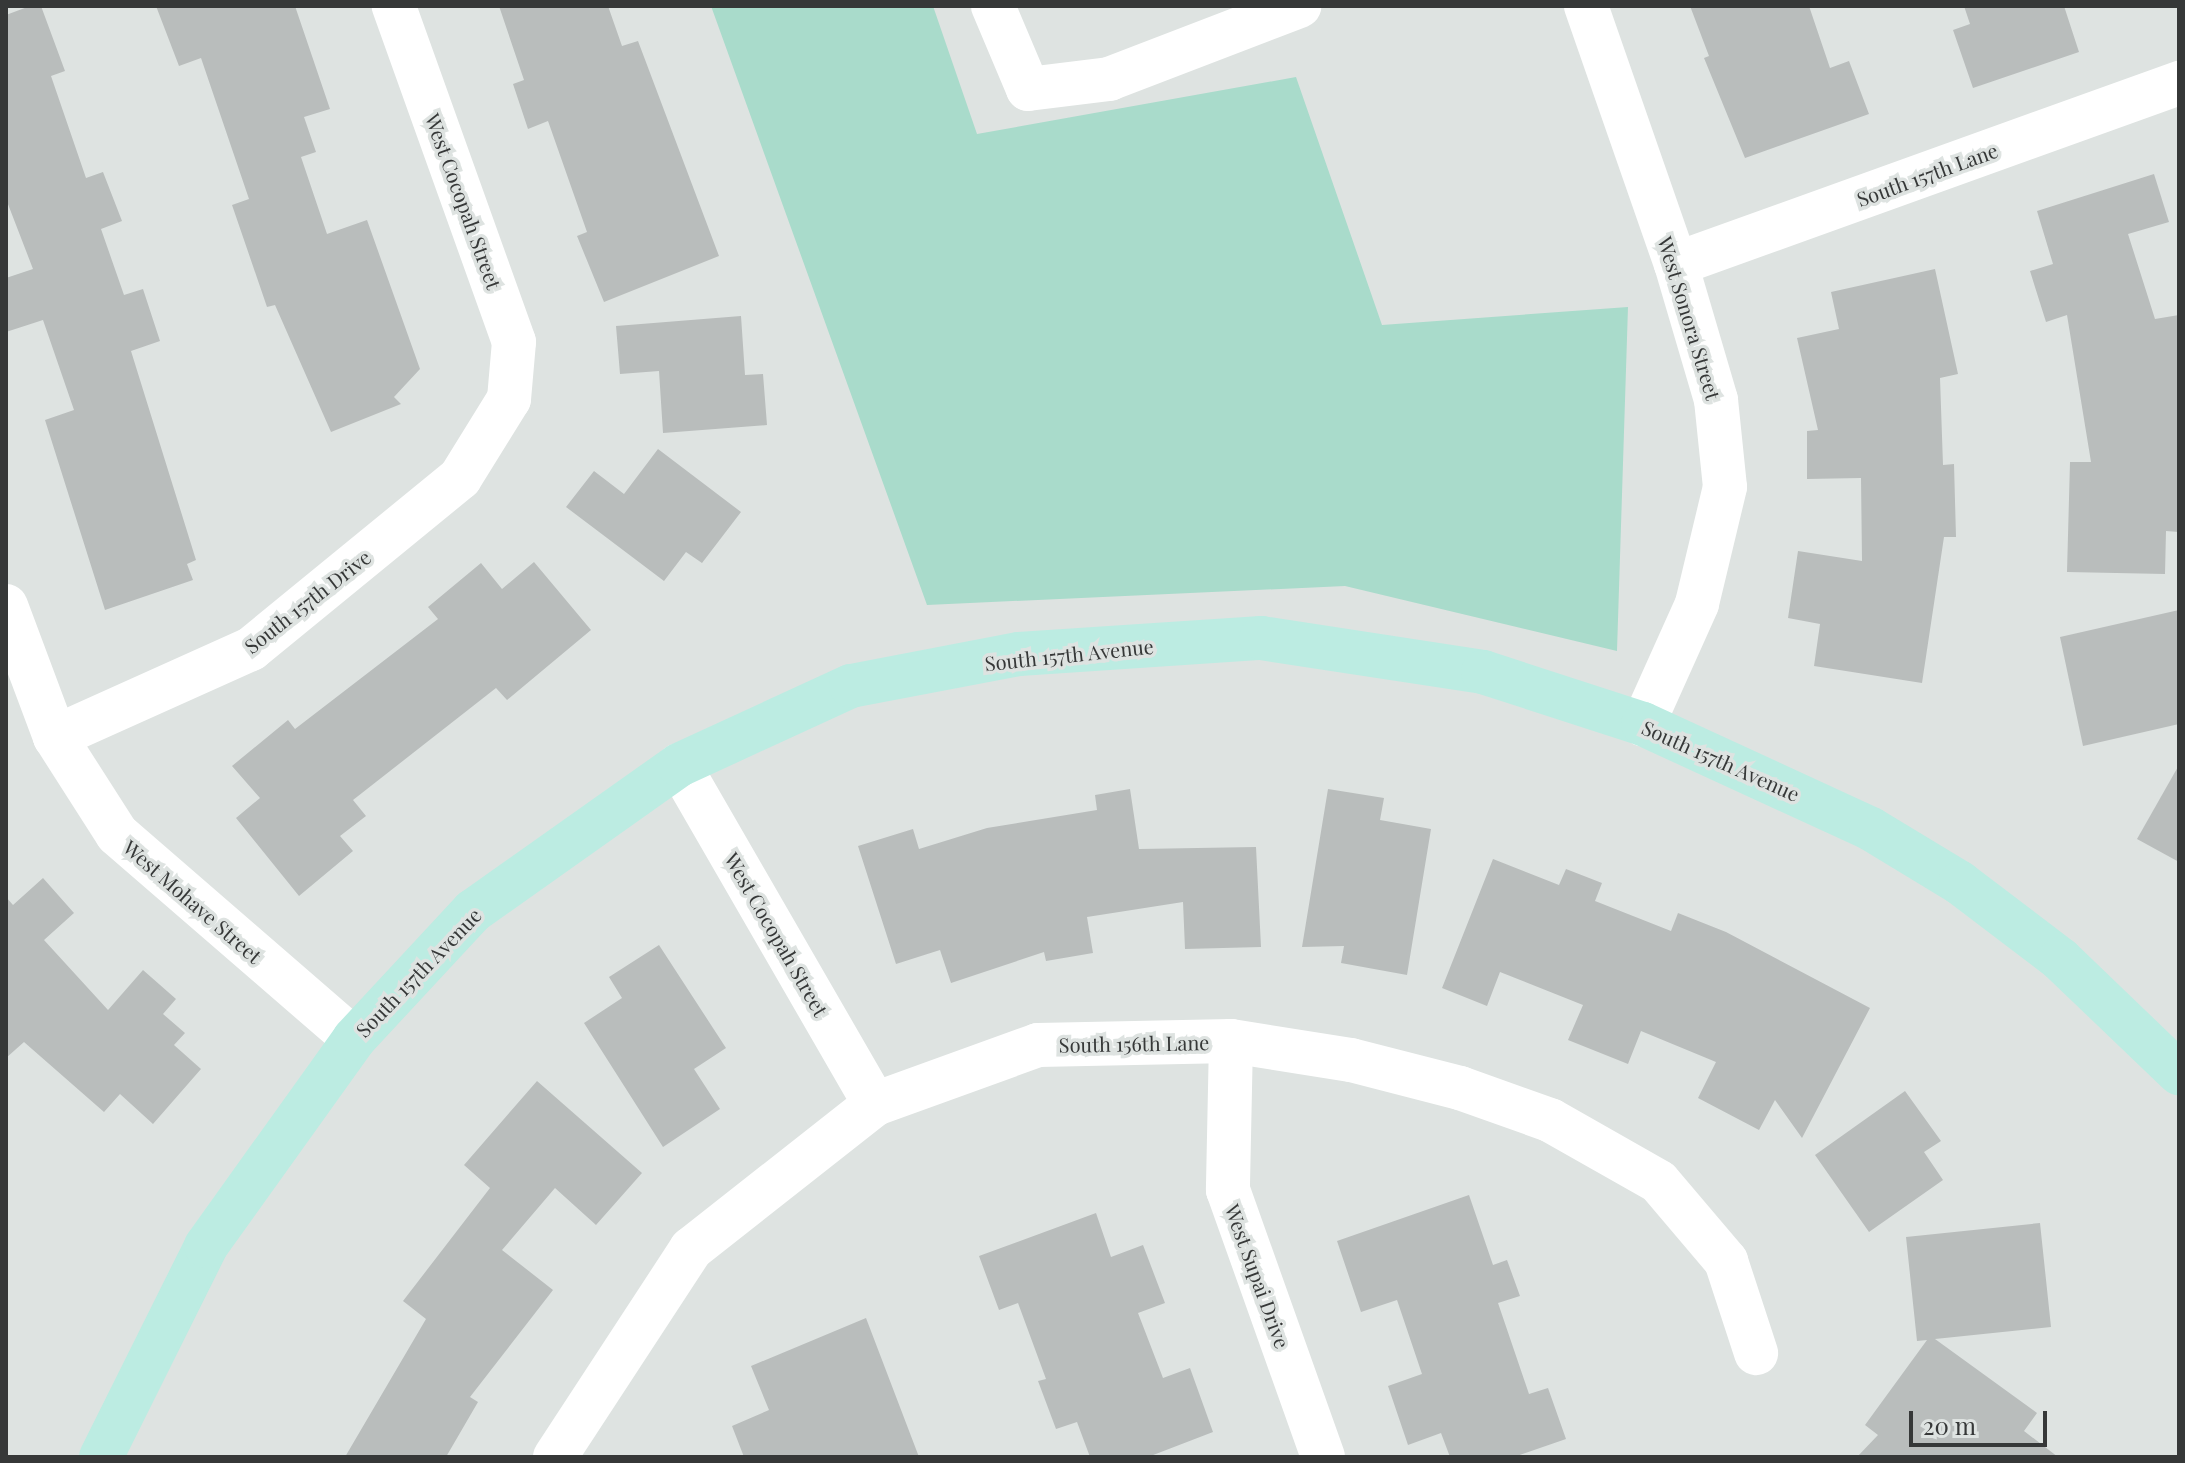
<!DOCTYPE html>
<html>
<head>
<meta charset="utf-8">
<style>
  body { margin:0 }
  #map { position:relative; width:2185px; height:1463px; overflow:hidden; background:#dee3e1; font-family:"Playfair Display",serif }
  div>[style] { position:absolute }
  .green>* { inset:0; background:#a9dbcb }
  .building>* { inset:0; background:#b9bdbc }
  .street>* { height:44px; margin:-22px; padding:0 22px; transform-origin:22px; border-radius:22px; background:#fff }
  .secondary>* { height:44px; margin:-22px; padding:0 22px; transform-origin:22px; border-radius:22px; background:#bcece2 }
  span { translate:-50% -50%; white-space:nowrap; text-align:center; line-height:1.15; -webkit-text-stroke:7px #dee3e1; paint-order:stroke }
  .street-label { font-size:20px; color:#363838 }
  .frame { position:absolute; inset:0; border:8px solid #363838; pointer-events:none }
  .scale { position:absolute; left:1909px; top:1411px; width:138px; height:36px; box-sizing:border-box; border:4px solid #363838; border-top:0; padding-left:10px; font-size:24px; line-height:28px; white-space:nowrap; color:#363838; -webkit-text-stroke:6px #dee3e1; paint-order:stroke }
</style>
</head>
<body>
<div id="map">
  <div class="green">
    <i style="clip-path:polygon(711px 6px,933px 6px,977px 134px,1296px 77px,1382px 325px,1628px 307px,1617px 651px,1345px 586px,927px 605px)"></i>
  </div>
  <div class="building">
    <i style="clip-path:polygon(30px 6px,41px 6px,65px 71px,51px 76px,86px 178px,103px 172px,122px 221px,101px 229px,124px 295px,143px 289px,160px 341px,131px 351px,196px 560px,187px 564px,193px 580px,105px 610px,45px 420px,74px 410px,43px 320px,6px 332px,6px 278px,33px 269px,6px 199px,6px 15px)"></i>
    <i style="clip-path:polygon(156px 6px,295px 6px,330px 109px,304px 117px,316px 152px,301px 157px,327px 234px,367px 220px,420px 369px,394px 397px,401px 404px,331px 432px,275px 305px,267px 307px,232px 205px,249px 199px,201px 58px,179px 66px)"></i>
    <i style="clip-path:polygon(499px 6px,608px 6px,622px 46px,638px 41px,719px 256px,604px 302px,577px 236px,587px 232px,548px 121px,528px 129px,513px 84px,524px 80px)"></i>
    <i style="clip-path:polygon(1690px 6px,1809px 6px,1830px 68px,1849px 61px,1869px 114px,1745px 158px,1704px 58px,1709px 56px)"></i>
    <i style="clip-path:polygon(1964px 6px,2064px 6px,2079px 52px,1973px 88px,1953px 30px,1970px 24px)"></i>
    <i style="clip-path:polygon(2154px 174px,2169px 222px,2128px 234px,2155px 319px,2179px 315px,2179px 532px,2166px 531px,2165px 574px,2067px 572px,2070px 462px,2091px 462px,2067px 315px,2046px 322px,2030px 271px,2053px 264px,2037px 211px)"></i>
    <i style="clip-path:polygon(1935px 269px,1958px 374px,1940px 378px,1943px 465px,1954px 464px,1956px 537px,1944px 537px,1922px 683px,1814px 666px,1820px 624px,1788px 618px,1798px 551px,1862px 561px,1861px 478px,1807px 479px,1807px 431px,1818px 430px,1797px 338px,1839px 329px,1831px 292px)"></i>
    <i style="clip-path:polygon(741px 316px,745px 375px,763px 374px,767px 425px,663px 433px,659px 371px,620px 374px,616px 326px)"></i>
    <i style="clip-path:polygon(658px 449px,741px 512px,702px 563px,686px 552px,664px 581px,566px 507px,594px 471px,624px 494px)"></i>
    <i style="clip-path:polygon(534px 562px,591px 630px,507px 700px,496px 688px,353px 800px,366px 816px,340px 836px,353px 851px,299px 896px,236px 818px,260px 798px,232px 766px,288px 720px,295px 729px,438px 619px,428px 607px,481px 563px,502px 589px)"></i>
    <i style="clip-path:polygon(2179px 610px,2179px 724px,2083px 746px,2060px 637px)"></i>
    <i style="clip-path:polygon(2179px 765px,2179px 862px,2137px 839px)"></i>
    <i style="clip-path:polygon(1130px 789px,1139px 849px,1256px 847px,1261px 947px,1185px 949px,1183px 902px,1087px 917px,1093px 953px,1046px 961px,1044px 952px,951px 983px,940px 950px,896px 964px,858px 846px,913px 829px,919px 849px,987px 828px,1097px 810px,1095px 795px)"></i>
    <i style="clip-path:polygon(1328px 789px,1384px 798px,1380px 820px,1431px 829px,1407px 975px,1341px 963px,1344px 946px,1302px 947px)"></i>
    <i style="clip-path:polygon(1493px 859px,1559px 885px,1566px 869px,1602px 883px,1595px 901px,1671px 931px,1678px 913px,1726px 932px,1870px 1008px,1802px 1138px,1775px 1100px,1759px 1130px,1698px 1098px,1716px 1062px,1641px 1031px,1628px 1064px,1568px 1040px,1583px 1005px,1500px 972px,1487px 1006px,1442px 988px)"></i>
    <i style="clip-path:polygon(43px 878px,74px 913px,44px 940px,108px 1010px,143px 970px,176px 999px,163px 1014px,185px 1033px,174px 1045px,201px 1069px,153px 1124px,120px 1094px,104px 1112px,24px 1042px,6px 1058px,6px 897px,13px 905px)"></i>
    <i style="clip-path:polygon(659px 945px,726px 1048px,694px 1069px,720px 1109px,663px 1147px,584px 1023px,622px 998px,609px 977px)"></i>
    <i style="clip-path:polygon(537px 1081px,642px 1173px,596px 1225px,555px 1188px,502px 1250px,553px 1290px,470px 1397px,478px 1402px,446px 1457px,345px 1457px,426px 1319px,403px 1301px,490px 1188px,464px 1165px)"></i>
    <i style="clip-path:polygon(1905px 1091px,1941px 1141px,1924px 1152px,1943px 1180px,1869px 1232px,1815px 1155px)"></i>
    <i style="clip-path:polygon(1469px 1195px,1493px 1265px,1507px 1260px,1520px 1296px,1498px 1303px,1529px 1394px,1548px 1388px,1566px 1439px,1514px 1457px,1450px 1457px,1441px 1433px,1408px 1445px,1388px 1386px,1422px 1374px,1397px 1300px,1361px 1312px,1337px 1241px)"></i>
    <i style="clip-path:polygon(1096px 1213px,1111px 1257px,1143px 1245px,1165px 1303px,1138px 1313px,1163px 1378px,1190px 1368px,1213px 1432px,1148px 1457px,1090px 1457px,1077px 1422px,1056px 1429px,1038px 1381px,1046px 1379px,1018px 1303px,999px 1310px,979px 1256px)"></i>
    <i style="clip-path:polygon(2040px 1223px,2051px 1327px,1935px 1339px,2037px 1413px,2024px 1431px,2058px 1457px,1857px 1457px,1878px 1435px,1865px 1425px,1927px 1340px,1917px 1341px,1906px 1237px)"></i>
    <i style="clip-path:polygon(866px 1318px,919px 1457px,744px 1457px,732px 1426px,769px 1410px,751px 1366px)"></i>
  </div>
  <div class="street">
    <i style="left:993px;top:6px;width:90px;rotate:67.1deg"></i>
    <i style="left:1028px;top:89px;width:82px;rotate:-7deg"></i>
    <i style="left:1109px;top:79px;width:204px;rotate:-21deg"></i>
    <i style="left:1586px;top:6px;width:273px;rotate:70.8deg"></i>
    <i style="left:1676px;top:264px;width:142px;rotate:73.6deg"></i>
    <i style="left:1716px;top:400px;width:87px;rotate:84.1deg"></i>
    <i style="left:1725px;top:487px;width:120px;rotate:103.5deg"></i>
    <i style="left:1697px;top:604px;width:132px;rotate:114.2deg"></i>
    <i style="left:1676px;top:264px;width:535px;rotate:-19.79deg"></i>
    <i style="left:6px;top:606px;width:140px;rotate:69.5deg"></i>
    <i style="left:55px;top:737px;width:115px;rotate:57.4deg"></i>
    <i style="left:117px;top:834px;width:313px;rotate:40.9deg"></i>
    <i style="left:55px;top:737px;width:215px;rotate:-24.2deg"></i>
    <i style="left:251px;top:649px;width:270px;rotate:-39.3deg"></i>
    <i style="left:460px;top:478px;width:93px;rotate:-58.2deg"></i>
    <i style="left:509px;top:399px;width:57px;rotate:-85deg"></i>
    <i style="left:514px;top:342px;width:357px;rotate:-109.7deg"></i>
    <i style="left:679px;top:765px;width:392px;rotate:60deg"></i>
    <i style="left:1231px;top:1041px;width:149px;rotate:91.2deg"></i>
    <i style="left:1228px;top:1190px;width:283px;rotate:70.4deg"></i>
    <i style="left:555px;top:1457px;width:249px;rotate:-56.8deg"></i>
    <i style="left:691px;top:1249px;width:234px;rotate:-38.2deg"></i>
    <i style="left:875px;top:1104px;width:173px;rotate:-19.9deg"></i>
    <i style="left:1038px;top:1045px;width:193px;rotate:-1.2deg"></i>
    <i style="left:1231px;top:1041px;width:121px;rotate:9deg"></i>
    <i style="left:1351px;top:1060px;width:113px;rotate:14.4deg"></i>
    <i style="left:1460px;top:1088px;width:96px;rotate:19.6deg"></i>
    <i style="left:1550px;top:1120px;width:125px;rotate:29.6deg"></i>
    <i style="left:1659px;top:1182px;width:104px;rotate:49.7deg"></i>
    <i style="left:1726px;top:1261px;width:97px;rotate:71.9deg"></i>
  </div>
  <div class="secondary">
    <i style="left:101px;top:1457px;width:236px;rotate:-63.5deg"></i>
    <i style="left:206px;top:1246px;width:254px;rotate:-54.4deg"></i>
    <i style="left:354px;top:1039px;width:175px;rotate:-47.1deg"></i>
    <i style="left:473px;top:911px;width:252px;rotate:-35.3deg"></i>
    <i style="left:679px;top:765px;width:189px;rotate:-24.7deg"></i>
    <i style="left:851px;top:686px;width:171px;rotate:-10.8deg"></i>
    <i style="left:1019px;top:654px;width:243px;rotate:-3.8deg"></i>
    <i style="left:1261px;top:638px;width:225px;rotate:8.7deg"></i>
    <i style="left:1483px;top:672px;width:168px;rotate:18deg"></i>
    <i style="left:1643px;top:724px;width:251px;rotate:24.7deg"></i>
    <i style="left:1871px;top:829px;width:104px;rotate:31.2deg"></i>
    <i style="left:1960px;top:883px;width:126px;rotate:37.2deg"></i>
    <i style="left:2060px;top:959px;width:165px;rotate:43.8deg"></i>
  </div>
  <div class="street-label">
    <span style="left:1927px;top:174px;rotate:-20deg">South 157th Lane</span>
    <span style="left:464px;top:201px;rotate:70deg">West Cocopah Street</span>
    <span style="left:1690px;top:318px;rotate:73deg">West Sonora Street</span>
    <span style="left:307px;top:601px;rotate:-38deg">South 157th Drive</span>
    <span style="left:1069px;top:654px;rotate:-6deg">South 157th Avenue</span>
    <span style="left:1721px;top:760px;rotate:24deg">South 157th Avenue</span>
    <span style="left:193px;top:901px;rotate:41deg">West Mohave Street</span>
    <span style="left:777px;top:934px;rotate:60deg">West Cocopah Street</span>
    <span style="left:418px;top:972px;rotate:-46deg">South 157th Avenue</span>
    <span style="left:1134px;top:1043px;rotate:-1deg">South 156th Lane</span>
    <span style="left:1258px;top:1276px;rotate:70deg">West Supai Drive</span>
  </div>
  <div class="frame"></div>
  <div class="scale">20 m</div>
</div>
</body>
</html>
